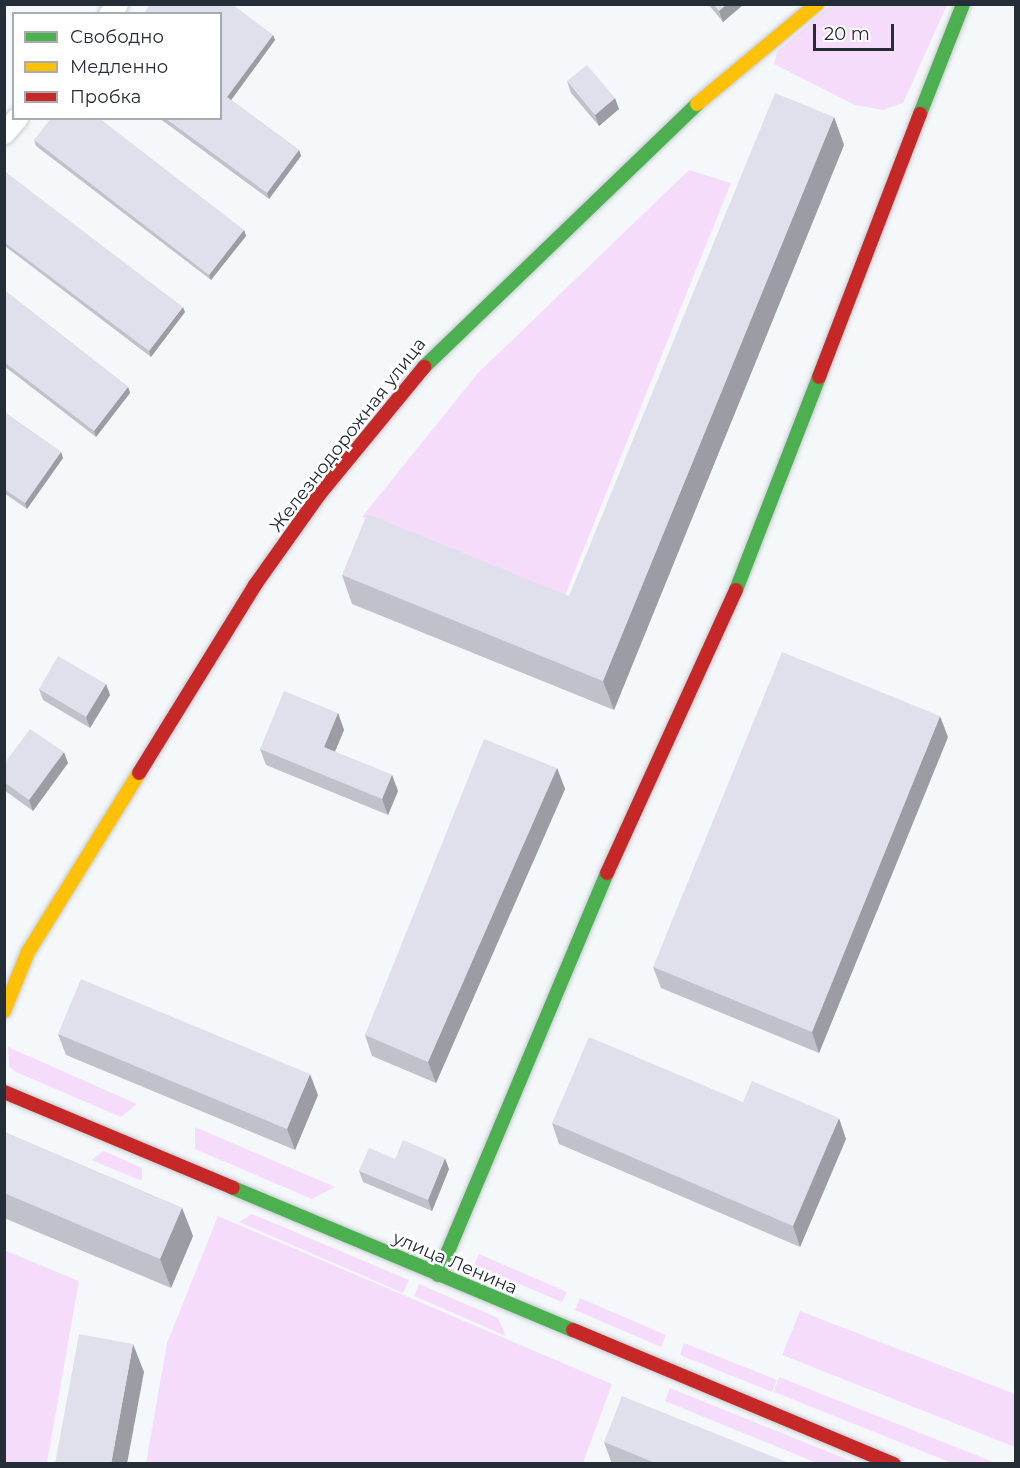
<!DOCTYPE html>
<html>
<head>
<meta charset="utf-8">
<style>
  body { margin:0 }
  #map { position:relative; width:1020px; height:1468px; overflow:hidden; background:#f5f8fb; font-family:Montserrat,sans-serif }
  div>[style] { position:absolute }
  .green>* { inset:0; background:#f6dcfb }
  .roads { filter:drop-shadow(0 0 2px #c5cad0) drop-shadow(0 0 2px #c5cad0) }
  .street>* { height:21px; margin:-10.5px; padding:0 10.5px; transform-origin:10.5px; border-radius:10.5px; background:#fefefe }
  .fast>* { height:14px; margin:-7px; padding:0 7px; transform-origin:7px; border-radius:7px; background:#4caf50 }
  .slow>* { height:14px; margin:-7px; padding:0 7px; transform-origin:7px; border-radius:7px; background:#ffc107 }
  .jam>* { height:14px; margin:-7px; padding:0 7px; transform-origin:7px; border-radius:7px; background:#c62828 }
  .wall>* { inset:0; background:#c0c1ca }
  .shaded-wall>* { inset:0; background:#9c9da4 }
  .building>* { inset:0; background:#dfe0eb }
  span { translate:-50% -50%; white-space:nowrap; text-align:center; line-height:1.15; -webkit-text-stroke:5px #fff; paint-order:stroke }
  .street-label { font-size:18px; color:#252d37 }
  .frame { position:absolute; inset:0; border:6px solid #252d37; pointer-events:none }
  .legend { position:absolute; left:12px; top:12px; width:210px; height:108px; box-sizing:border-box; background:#fff; border:2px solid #a8abaf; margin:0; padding:8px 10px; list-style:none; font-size:18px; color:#252d37 }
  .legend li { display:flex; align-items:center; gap:12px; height:30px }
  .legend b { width:30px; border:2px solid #a8abaf }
  .scale { position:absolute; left:813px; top:24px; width:81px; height:27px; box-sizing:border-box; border:3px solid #252d37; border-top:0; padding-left:8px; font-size:18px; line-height:21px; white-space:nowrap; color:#252d37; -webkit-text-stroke:4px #fff; paint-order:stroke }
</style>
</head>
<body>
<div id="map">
  <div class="green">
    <i style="clip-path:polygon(831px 5px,947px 5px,903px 103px,883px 110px,855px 105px,774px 64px,777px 52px)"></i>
    <i style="clip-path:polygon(689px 170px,731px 183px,564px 598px,362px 517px,478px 373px)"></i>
    <i style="clip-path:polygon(8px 1047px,137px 1104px,121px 1117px,16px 1072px,9px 1066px)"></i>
    <i style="clip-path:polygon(195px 1127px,335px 1187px,312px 1199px,195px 1149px)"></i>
    <i style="clip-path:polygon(104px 1151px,142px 1168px,142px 1181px,91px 1160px)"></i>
    <i style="clip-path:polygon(252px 1214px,409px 1280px,403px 1293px,239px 1222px)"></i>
    <i style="clip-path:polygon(218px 1216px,612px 1384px,583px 1463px,146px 1463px,167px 1343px)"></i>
    <i style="clip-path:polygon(4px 1250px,79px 1281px,47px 1463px,5px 1463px)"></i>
    <i style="clip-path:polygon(479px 1254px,567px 1292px,562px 1302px,474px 1265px)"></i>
    <i style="clip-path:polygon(419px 1284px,498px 1318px,506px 1336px,414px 1296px)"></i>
    <i style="clip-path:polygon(580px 1298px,666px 1335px,661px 1347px,575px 1310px)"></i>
    <i style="clip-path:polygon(800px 1311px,1015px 1394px,1015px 1447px,782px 1355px)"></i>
    <i style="clip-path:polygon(684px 1343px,777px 1380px,772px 1392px,680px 1355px)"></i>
    <i style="clip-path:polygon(779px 1377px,996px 1463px,952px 1463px,774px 1392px)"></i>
    <i style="clip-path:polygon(670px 1388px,856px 1463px,817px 1463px,665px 1401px)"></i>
  </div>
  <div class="roads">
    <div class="street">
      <i style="left:109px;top:14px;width:13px;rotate:-51deg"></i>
      <i style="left:4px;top:133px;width:20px;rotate:-49deg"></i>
    </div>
    <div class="fast">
      <i style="left:920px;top:114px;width:118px;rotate:-68.6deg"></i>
      <i style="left:424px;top:367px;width:379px;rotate:-43.9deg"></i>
      <i style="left:736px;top:590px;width:229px;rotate:-68.7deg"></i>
      <i style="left:233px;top:1188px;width:368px;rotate:22.7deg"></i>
      <i style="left:438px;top:1275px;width:436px;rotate:-67.2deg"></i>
    </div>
    <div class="slow">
      <i style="left:697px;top:104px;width:156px;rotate:-39.8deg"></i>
      <i style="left:4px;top:1011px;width:64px;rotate:-67.9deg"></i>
      <i style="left:28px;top:952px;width:211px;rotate:-58.2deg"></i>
    </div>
    <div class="jam">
      <i style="left:819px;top:377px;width:282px;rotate:-69deg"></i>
      <i style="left:139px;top:773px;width:221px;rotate:-58.3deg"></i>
      <i style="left:255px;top:585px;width:110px;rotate:-54.6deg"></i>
      <i style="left:319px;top:495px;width:166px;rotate:-50.6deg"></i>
      <i style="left:607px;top:873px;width:311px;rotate:-65.5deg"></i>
      <i style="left:4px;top:1092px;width:248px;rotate:22.7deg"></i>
      <i style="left:573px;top:1330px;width:348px;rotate:22.7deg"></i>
    </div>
  </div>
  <div class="wall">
    <i style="clip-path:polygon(708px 4px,744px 4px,723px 22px)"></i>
    <i style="clip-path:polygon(220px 14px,273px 35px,275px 40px,231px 100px,299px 150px,301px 156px,269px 199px,159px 118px,220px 118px)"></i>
    <i style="clip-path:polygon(567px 81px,619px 109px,599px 126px,571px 93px)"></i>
    <i style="clip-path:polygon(834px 117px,844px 145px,614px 710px,352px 604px,342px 575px,569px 596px)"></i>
    <i style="clip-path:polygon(34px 140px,244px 230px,246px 236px,211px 280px,36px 146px)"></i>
    <i style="clip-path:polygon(4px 171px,185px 312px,151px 357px,5px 246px,4px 248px)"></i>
    <i style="clip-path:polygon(4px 290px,128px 387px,130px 393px,96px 437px,4px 366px)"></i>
    <i style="clip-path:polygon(4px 412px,61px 452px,63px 458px,27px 509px,4px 493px)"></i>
    <i style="clip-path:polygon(106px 684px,110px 695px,90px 728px,43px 700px,39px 689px)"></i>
    <i style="clip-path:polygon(338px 713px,344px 730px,335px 752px,392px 775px,398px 791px,388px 815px,266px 765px,260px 749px)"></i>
    <i style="clip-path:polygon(948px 737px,819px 1053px,661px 988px,653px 967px)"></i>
    <i style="clip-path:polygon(68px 763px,33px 811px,4px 790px,4px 764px)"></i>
    <i style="clip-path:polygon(557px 768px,565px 789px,436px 1083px,372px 1056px,365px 1035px)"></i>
    <i style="clip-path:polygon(58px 1034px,318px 1095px,295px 1150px,66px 1055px)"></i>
    <i style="clip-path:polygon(743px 1102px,846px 1139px,800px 1247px,559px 1144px,552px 1123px)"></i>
    <i style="clip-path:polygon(4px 1132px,182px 1208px,193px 1236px,171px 1288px,4px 1218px)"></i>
    <i style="clip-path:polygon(395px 1159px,449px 1169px,432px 1211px,363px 1182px,359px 1171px)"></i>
    <i style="clip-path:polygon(604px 1442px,791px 1464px,612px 1464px)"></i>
  </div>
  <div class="shaded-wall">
    <i style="clip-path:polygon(727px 4px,744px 4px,723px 22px,719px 11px)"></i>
    <i style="clip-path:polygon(273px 35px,275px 40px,229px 103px,227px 97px)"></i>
    <i style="clip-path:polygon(615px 98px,619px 109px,599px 126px,595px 115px)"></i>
    <i style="clip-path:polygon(834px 117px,844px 145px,614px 710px,603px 681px)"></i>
    <i style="clip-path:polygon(299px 150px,301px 156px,269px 199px,267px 193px)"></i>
    <i style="clip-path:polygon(244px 230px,246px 236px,211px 280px,209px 275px)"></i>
    <i style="clip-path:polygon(183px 307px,185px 312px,151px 357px,149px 351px)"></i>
    <i style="clip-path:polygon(128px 387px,130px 393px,96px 437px,94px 431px)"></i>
    <i style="clip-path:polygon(61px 452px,63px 458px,27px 509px,25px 503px)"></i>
    <i style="clip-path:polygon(106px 684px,110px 695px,90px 728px,86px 717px)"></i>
    <i style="clip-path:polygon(338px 713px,344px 730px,330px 763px,324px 747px)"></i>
    <i style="clip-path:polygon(940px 716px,948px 737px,819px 1053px,812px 1032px)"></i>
    <i style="clip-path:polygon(64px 752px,68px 763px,33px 811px,29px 800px)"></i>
    <i style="clip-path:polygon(557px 768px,565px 789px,436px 1083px,428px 1062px)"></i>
    <i style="clip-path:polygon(392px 775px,398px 791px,388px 815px,382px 799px)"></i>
    <i style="clip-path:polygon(310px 1074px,318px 1095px,295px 1150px,287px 1129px)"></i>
    <i style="clip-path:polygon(839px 1118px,846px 1139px,800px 1247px,793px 1226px)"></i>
    <i style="clip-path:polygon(445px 1158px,449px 1169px,432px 1211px,428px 1200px)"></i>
    <i style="clip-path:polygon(182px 1208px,193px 1236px,171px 1288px,160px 1259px)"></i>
    <i style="clip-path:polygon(133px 1344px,144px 1372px,127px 1464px,111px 1464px)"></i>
  </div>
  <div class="building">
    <i style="clip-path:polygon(150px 4px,232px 4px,273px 35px,227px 97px,299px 150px,267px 193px,165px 118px,220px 118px,220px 14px,143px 14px)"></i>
    <i style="clip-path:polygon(713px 4px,727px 4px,719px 11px)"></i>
    <i style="clip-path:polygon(587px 65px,615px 98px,595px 115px,567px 81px)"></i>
    <i style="clip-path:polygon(775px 93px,834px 117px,603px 681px,342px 575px,367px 514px,569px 596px)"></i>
    <i style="clip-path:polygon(51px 118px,99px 118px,244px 230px,209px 275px,34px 140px)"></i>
    <i style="clip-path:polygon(4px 171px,183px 307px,149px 351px,4px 242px)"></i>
    <i style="clip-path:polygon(4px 290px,128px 387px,94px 431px,4px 362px)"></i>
    <i style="clip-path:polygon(4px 412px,61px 452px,25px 503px,4px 489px)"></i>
    <i style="clip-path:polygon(782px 652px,940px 716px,812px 1032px,653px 967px)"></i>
    <i style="clip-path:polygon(58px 656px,106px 684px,86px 717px,39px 689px)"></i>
    <i style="clip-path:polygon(284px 691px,338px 713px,324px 747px,392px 775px,382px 799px,260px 749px)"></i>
    <i style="clip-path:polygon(30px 729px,64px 752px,29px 800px,4px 782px,4px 764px)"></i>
    <i style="clip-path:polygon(484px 739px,557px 768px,428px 1062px,365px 1035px)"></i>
    <i style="clip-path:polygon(81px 979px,310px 1074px,287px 1129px,58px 1034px)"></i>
    <i style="clip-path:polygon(589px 1037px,743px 1102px,752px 1081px,839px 1118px,793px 1226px,552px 1123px)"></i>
    <i style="clip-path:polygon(4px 1132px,182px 1208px,160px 1259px,4px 1193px)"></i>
    <i style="clip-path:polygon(403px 1140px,445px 1158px,428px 1200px,359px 1171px,369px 1148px,395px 1159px)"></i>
    <i style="clip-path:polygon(79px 1334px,133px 1344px,111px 1464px,55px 1464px)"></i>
    <i style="clip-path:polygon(622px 1396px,791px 1464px,658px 1464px,604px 1442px)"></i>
  </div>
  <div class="street-label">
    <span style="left:348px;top:435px;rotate:-52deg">Железнодорожная улица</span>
    <span style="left:455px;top:1263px;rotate:23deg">улица Ленина</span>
  </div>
  <div class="frame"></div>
  <ul class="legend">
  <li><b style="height:8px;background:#4caf50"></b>Свободно</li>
  <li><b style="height:8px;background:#ffc107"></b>Медленно</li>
  <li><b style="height:8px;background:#c62828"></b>Пробка</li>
  </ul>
  <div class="scale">20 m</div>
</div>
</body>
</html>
